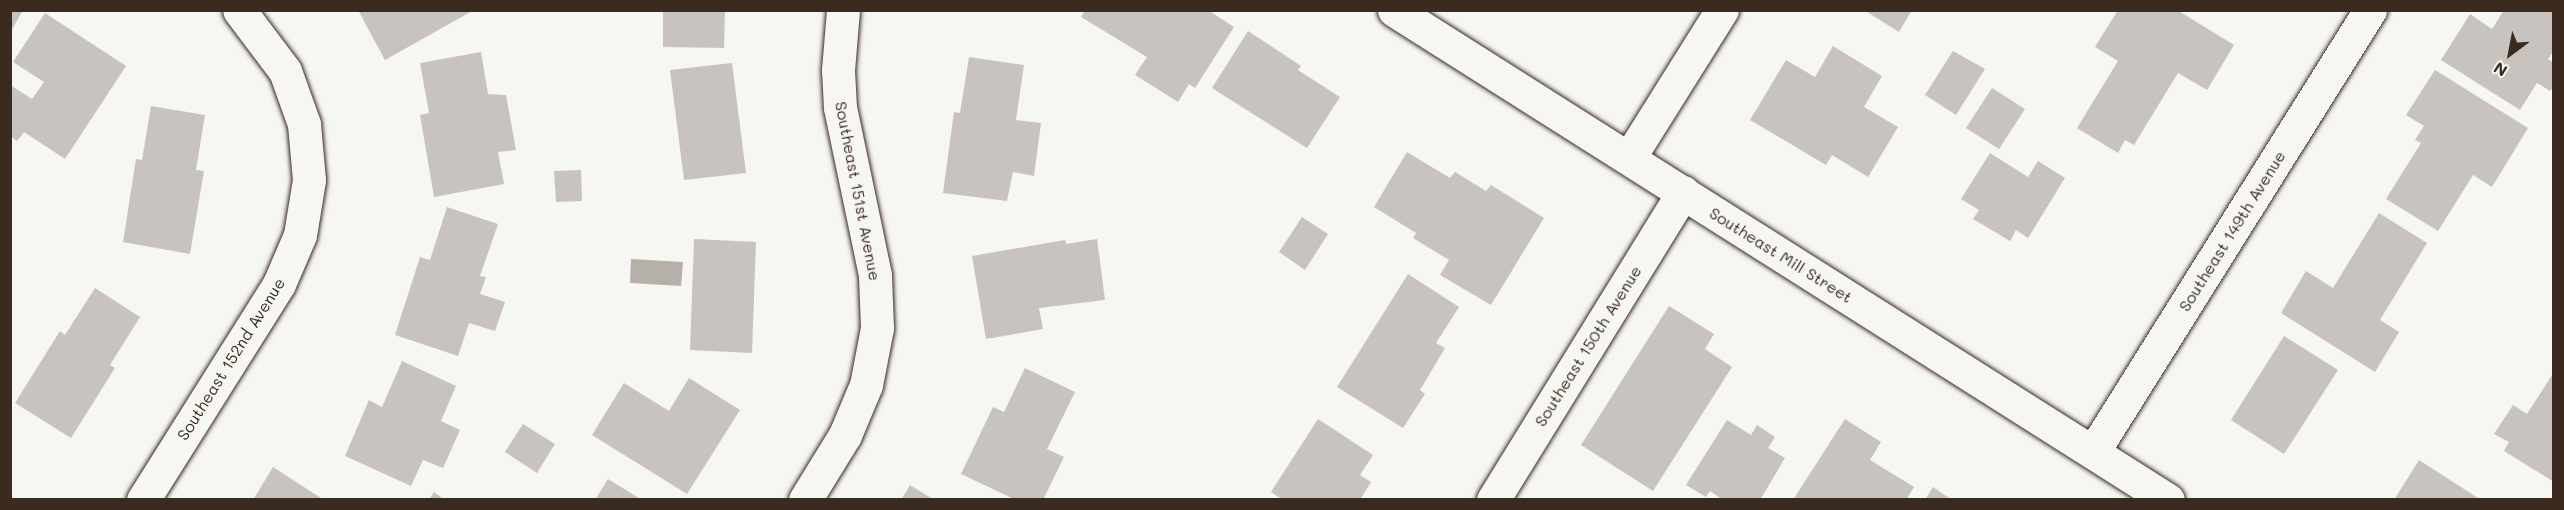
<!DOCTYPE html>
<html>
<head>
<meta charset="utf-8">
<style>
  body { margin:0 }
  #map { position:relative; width:2564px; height:510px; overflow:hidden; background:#f6f6f2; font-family:Mali,sans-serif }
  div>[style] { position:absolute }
  .water>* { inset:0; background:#b6b0a9 }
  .building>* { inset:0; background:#c8c3be }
  .roads { filter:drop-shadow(0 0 2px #3b2a1e) drop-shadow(0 0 2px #3b2a1e) }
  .minor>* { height:33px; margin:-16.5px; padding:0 16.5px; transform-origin:16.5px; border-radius:16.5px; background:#f6f6f2 }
  .tertiary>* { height:33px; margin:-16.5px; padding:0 16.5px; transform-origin:16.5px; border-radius:16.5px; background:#f6f6f2 }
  span { translate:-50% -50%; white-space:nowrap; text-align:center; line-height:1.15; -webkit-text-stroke:4.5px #f6f6f2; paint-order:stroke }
  .street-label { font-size:16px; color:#3b2a1e }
  .frame { position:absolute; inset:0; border:12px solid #3b2a1e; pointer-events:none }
  .north { position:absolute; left:2480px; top:24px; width:60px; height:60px; -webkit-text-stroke:4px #f6f6f2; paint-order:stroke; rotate:212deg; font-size:16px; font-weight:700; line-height:24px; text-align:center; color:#3b2a1e }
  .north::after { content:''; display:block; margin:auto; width:21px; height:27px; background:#3b2a1e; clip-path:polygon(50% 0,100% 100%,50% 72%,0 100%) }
</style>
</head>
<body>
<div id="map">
  <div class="water">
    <i style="clip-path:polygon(631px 259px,683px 262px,681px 286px,630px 283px)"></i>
  </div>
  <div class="building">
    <i style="clip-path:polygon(10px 10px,23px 10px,10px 33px)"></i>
    <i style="clip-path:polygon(358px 10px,474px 10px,385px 60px)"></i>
    <i style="clip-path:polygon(663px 10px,725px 10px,724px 48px,663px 47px)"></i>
    <i style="clip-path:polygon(1085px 10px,1208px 10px,1234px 27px,1195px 88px,1189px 84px,1178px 102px,1135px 75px,1147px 57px,1081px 17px)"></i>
    <i style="clip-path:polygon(1864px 10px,1912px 10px,1899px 32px)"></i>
    <i style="clip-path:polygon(2118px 10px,2177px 10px,2234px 45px,2207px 90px,2178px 73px,2134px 145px,2125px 140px,2118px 153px,2077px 128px,2118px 61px,2095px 47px)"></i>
    <i style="clip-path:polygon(2504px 10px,2554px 10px,2554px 50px,2548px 59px,2554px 63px,2554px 87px,2550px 91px,2537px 83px,2520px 110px,2441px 60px,2470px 14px,2492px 29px)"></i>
    <i style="clip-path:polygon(45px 13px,126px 66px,65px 159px,24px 132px,17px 141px,10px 136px,10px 85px,32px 99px,44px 82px,13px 62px)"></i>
    <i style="clip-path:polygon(1248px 31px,1301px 66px,1298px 70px,1340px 97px,1307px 148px,1212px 88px)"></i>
    <i style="clip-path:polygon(1833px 46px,1882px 76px,1864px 107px,1898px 127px,1868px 177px,1832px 155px,1826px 165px,1750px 120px,1786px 60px,1815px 77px)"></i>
    <i style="clip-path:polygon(1953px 51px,1985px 69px,1956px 115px,1925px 95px)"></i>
    <i style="clip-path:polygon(481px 52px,488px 94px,506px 95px,516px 150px,498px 152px,504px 184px,434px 197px,420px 115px,429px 113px,420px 63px)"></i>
    <i style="clip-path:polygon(969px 57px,1024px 65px,1016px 120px,1041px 123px,1034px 176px,1013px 172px,1007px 201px,943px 193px,954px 112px,960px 113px)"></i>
    <i style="clip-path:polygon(732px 63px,746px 173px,684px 180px,670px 70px)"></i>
    <i style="clip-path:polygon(2435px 70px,2528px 128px,2492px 187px,2473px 175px,2438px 231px,2386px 199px,2421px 143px,2415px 140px,2424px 126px,2406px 115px)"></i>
    <i style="clip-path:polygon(1992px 88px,2025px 109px,1999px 149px,1966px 128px)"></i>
    <i style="clip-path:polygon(151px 106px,205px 115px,196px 170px,204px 171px,190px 254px,123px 242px,136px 159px,142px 160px)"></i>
    <i style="clip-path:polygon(1407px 152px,1450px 178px,1455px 172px,1486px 191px,1491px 185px,1544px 218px,1491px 305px,1440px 275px,1449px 260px,1413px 238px,1416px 233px,1374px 207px)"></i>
    <i style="clip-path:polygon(1990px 153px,2028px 177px,2038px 161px,2065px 178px,2028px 238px,2016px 230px,2010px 241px,1973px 219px,1979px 210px,1961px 199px)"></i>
    <i style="clip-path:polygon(581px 170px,582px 201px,556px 202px,554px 171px)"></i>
    <i style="clip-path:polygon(447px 207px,498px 224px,480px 276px,486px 277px,480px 294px,505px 302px,495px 331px,469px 323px,458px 356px,395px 335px,420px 257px,430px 260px)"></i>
    <i style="clip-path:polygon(2379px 213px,2427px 243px,2380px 320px,2399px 332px,2375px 372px,2281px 313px,2306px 271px,2333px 288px)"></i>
    <i style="clip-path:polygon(1302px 217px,1328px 234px,1305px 270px,1279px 252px)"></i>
    <i style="clip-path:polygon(694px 239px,756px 242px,752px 353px,690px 350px)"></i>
    <i style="clip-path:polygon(1097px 239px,1105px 300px,1039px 308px,1043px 329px,986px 339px,972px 256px,1065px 240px,1066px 244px)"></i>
    <i style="clip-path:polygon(1408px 274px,1459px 307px,1436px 343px,1445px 348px,1420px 390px,1425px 394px,1403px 428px,1337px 387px)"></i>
    <i style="clip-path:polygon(95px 288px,140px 317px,110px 365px,115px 368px,71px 438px,15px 403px,60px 331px,65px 335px)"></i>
    <i style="clip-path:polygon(1669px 306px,1714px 334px,1705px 349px,1732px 367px,1653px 491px,1581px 445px)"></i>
    <i style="clip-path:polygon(2284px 336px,2338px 370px,2284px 454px,2231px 420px)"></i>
    <i style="clip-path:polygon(402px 361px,456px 386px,441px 421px,460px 430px,443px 468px,423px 460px,411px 486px,345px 456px,369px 400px,382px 407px)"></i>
    <i style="clip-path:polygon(1025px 368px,1075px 392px,1047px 449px,1064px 457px,1043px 500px,1016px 500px,961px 474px,993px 407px,1004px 412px)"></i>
    <i style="clip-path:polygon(2554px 372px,2554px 482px,2504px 451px,2509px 442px,2494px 434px,2513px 405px,2527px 414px)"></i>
    <i style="clip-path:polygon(689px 378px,740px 410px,687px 494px,592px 435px,624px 383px,669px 411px)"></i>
    <i style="clip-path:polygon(1318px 419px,1373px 455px,1360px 475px,1371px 482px,1360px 500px,1283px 500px,1271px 492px)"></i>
    <i style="clip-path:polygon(1845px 419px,1881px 442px,1870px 460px,1914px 487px,1906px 500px,1793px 500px)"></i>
    <i style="clip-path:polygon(1727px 420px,1751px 435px,1757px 425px,1775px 437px,1768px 448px,1785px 458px,1760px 500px,1723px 500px,1710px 491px,1706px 497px,1686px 485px)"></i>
    <i style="clip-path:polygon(523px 424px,555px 444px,537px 473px,505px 452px)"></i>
    <i style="clip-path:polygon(2419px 460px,2481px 500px,2394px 500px)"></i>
    <i style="clip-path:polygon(273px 467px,324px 500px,253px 500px)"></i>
    <i style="clip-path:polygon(608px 479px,642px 500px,595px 500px)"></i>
    <i style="clip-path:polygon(910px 485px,934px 500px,901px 500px)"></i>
    <i style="clip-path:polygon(1933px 487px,1952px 500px,1925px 500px)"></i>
    <i style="clip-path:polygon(434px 492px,445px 500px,429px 500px)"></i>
  </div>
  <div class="roads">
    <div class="minor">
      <i style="left:1629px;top:158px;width:175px;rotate:-57.9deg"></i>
      <i style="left:2093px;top:452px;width:522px;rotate:-57.92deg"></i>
      <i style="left:143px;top:500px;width:255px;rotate:-57.8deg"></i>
      <i style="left:279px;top:284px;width:53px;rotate:-66.8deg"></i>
      <i style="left:300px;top:235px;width:56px;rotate:-80.7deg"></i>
      <i style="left:309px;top:180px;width:56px;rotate:-95.1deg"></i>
      <i style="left:304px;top:124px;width:56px;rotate:-109.7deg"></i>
      <i style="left:285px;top:71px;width:76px;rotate:-127deg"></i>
      <i style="left:805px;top:500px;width:76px;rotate:-58.4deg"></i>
      <i style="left:845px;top:435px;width:54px;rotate:-67.2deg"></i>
      <i style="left:866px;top:385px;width:58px;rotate:-79.1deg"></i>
      <i style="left:877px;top:328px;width:53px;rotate:-92.2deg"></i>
      <i style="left:875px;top:275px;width:171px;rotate:-101.8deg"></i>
      <i style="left:840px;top:108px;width:38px;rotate:-93deg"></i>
      <i style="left:838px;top:70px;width:60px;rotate:-85.2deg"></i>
      <i style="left:1493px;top:500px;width:362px;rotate:-58.3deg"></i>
    </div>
    <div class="tertiary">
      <i style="left:1394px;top:10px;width:916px;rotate:32.34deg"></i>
    </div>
  </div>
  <div class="street-label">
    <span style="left:858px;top:191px;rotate:79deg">Southeast 151st Avenue</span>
    <span style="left:2232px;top:231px;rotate:-58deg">Southeast 149th Avenue</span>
    <span style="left:1781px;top:255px;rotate:32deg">Southeast Mill Street</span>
    <span style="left:1588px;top:346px;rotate:-58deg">Southeast 150th Avenue</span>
    <span style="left:231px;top:359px;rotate:-58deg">Southeast 152nd Avenue</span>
  </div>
  <div class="frame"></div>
  <div class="north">N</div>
</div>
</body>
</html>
